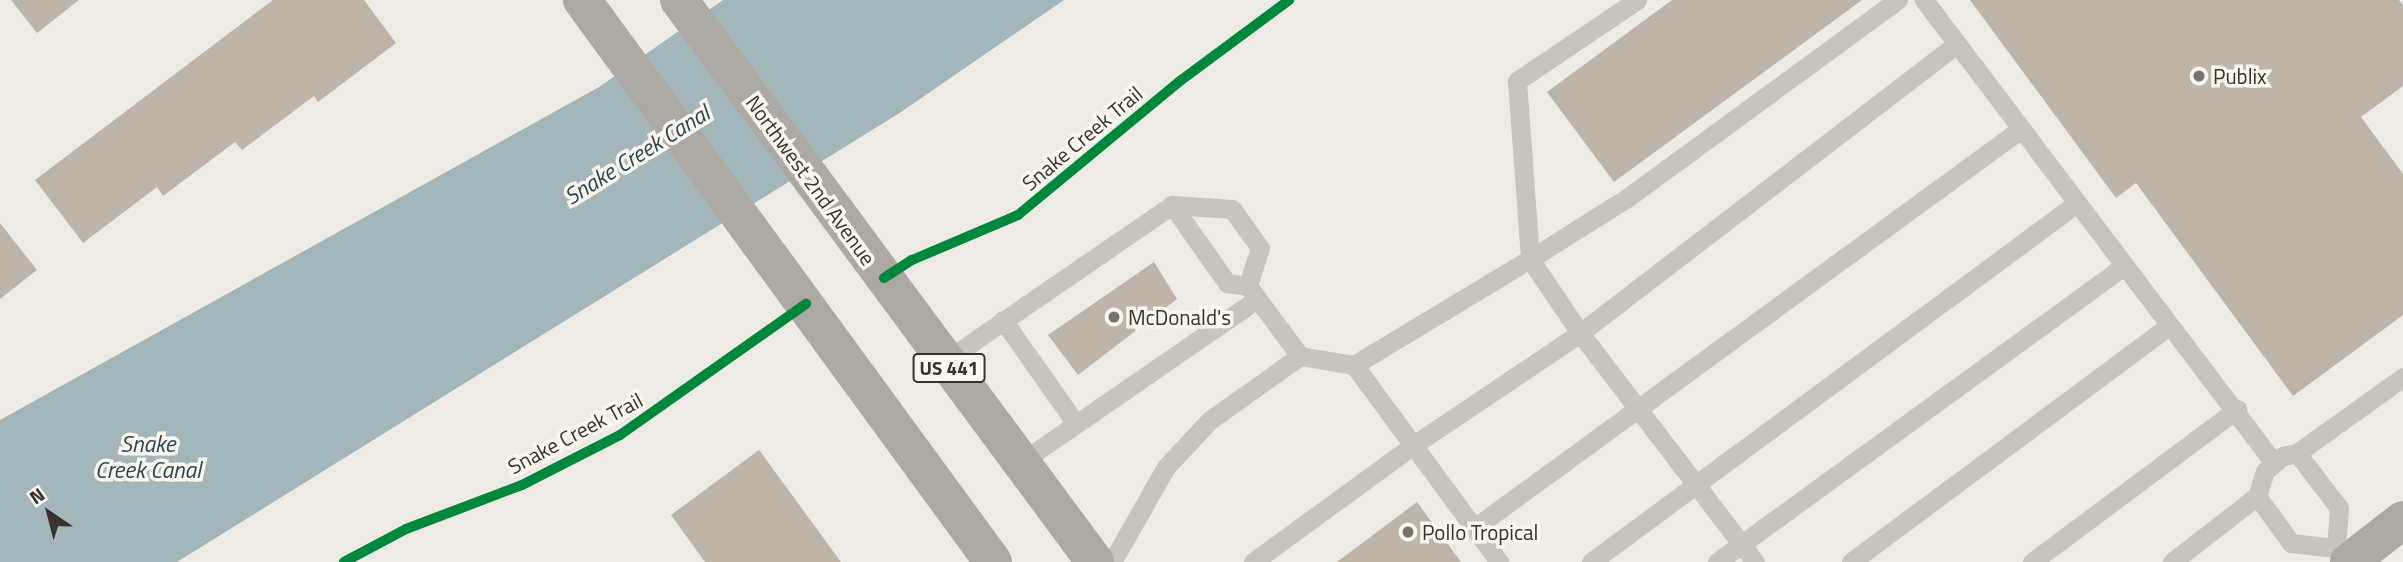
<!DOCTYPE html>
<html>
<head>
<meta charset="utf-8">
<style>
  body { margin:0 }
  #map { position:relative; width:2403px; height:562px; overflow:hidden; background:#eeebe4; font-family:"Titillium Web",sans-serif }
  div>[style] { position:absolute }
  .water>* { inset:0; background:#a3b6bc }
  .building>* { inset:0; background:#bfb4a8 }
  .service>* { height:19px; margin:-9.5px; padding:0 9.5px; transform-origin:9.5px; border-radius:9.5px; background:#c7c4bd }
  .primary>* { height:38px; margin:-19px; padding:0 19px; transform-origin:19px; border-radius:19px; background:#aca8a2 }
  .cycleway>* { height:10px; margin:-5px; padding:0 5px; transform-origin:5px; border-radius:5px; background:#00873e }
  .dots>* { width:19px; height:19px; translate:-50% -50%; box-sizing:border-box; border:4px solid #f9f6ed; border-radius:50% }
  span { translate:-50% -50%; white-space:nowrap; text-align:center; line-height:1.15; -webkit-text-stroke:7px #f9f6ed; paint-order:stroke }
  .shield-label span { padding:2px 5px; background:#f9f6ed; border:2px solid; border-radius:5px; -webkit-text-stroke-width:0 }
  .shield-label { font-size:19px; color:#37322c; font-weight:700 }
  .poi-label { font-size:21px; color:#37322c }
  .left { translate:0 -50%; text-align:left }
  .street-label { font-size:21px; color:#37322c }
  .water-label { font-size:23px; color:#264654; font-style:italic }
  .north { position:absolute; left:14px; top:478px; width:70px; height:70px; -webkit-text-stroke:5px #f9f6ed; paint-order:stroke; rotate:325deg; font-size:19px; font-weight:700; line-height:28px; text-align:center; color:#37322c }
  .north::after { content:''; display:block; margin:auto; width:24px; height:32px; background:#37322c; clip-path:polygon(50% 0,100% 100%,50% 72%,0 100%) }
</style>
</head>
<body>
<div id="map">
  <div class="water">
    <i style="clip-path:polygon(723px 0,1064px 0,901px 112px,177px 562px,0 562px,0 420px,599px 87px)"></i>
  </div>
  <div class="building">
    <i style="clip-path:polygon(11px 0,79px 0,37px 33px)"></i>
    <i style="clip-path:polygon(273px 0,364px 0,396px 43px,318px 102px,314px 96px,242px 150px,235px 142px,163px 196px,157px 187px,83px 243px,35px 180px)"></i>
    <i style="clip-path:polygon(1672px 0,1862px 0,1614px 182px,1547px 92px)"></i>
    <i style="clip-path:polygon(1970px 0,2399px 0,2403px 5px,2403px 86px,2361px 117px,2403px 174px,2403px 315px,2293px 396px,2136px 183px,2116px 198px)"></i>
    <i style="clip-path:polygon(0 223px,37px 270px,0 299px)"></i>
    <i style="clip-path:polygon(1154px 262px,1177px 299px,1078px 375px,1048px 335px)"></i>
    <i style="clip-path:polygon(759px 450px,841px 562px,705px 562px,671px 515px)"></i>
    <i style="clip-path:polygon(1417px 502px,1461px 562px,1337px 562px)"></i>
  </div>
  <div class="service">
    <i style="left:1637px;top:0;width:145px;rotate:146deg"></i>
    <i style="left:1517px;top:81px;width:178px;rotate:85.8deg"></i>
    <i style="left:1530px;top:259px;width:115px;rotate:-32.2deg"></i>
    <i style="left:1627px;top:198px;width:336px;rotate:-36.2deg"></i>
    <i style="left:1924px;top:0;width:580px;rotate:52.91deg"></i>
    <i style="left:1172px;top:205px;width:95px;rotate:54.8deg"></i>
    <i style="left:1227px;top:283px;width:21px;rotate:8deg"></i>
    <i style="left:1248px;top:286px;width:87px;rotate:53.4deg"></i>
    <i style="left:1003px;top:320px;width:127px;rotate:54.9deg"></i>
    <i style="left:945px;top:361px;width:275px;rotate:-34.5deg"></i>
    <i style="left:1172px;top:205px;width:60px;rotate:3.8deg"></i>
    <i style="left:1232px;top:209px;width:48px;rotate:54.3deg"></i>
    <i style="left:1260px;top:248px;width:40px;rotate:108deg"></i>
    <i style="left:1354px;top:365px;width:245px;rotate:53.6deg"></i>
    <i style="left:2297px;top:453px;width:69px;rotate:52.6deg"></i>
    <i style="left:2339px;top:508px;width:40px;rotate:94.3deg"></i>
    <i style="left:1021px;top:462px;width:287px;rotate:-34.6deg"></i>
    <i style="left:2257px;top:496px;width:58px;rotate:54.1deg"></i>
    <i style="left:2291px;top:543px;width:45px;rotate:6.3deg"></i>
    <i style="left:2336px;top:548px;width:19px;rotate:47deg"></i>
    <i style="left:1474px;top:528px;width:677px;rotate:-36.11deg"></i>
    <i style="left:1112px;top:562px;width:109px;rotate:-60.4deg"></i>
    <i style="left:1166px;top:467px;width:64px;rotate:-46.9deg"></i>
    <i style="left:1210px;top:420px;width:110px;rotate:-35.4deg"></i>
    <i style="left:1300px;top:356px;width:55px;rotate:9.5deg"></i>
    <i style="left:1354px;top:365px;width:205px;rotate:-31.1deg"></i>
    <i style="left:1530px;top:259px;width:89px;rotate:56deg"></i>
    <i style="left:1580px;top:333px;width:288px;rotate:52.6deg"></i>
    <i style="left:1253px;top:562px;width:197px;rotate:-36.1deg"></i>
    <i style="left:1412px;top:446px;width:202px;rotate:-33.9deg"></i>
    <i style="left:1580px;top:333px;width:475px;rotate:-37.5deg"></i>
    <i style="left:1591px;top:562px;width:604px;rotate:-36.45deg"></i>
    <i style="left:1717px;top:562px;width:503px;rotate:-36.03deg"></i>
    <i style="left:1851px;top:562px;width:396px;rotate:-36.6deg"></i>
    <i style="left:2032px;top:562px;width:256px;rotate:-36.7deg"></i>
    <i style="left:2172px;top:562px;width:108px;rotate:-37.8deg"></i>
    <i style="left:2257px;top:496px;width:26px;rotate:-72deg"></i>
    <i style="left:2265px;top:471px;width:23px;rotate:-40deg"></i>
    <i style="left:2283px;top:456px;width:14px;rotate:-12deg"></i>
    <i style="left:2297px;top:453px;width:130px;rotate:-35.6deg"></i>
  </div>
  <div class="primary">
    <i style="left:582px;top:0;width:696px;rotate:53.82deg"></i>
    <i style="left:679px;top:0;width:699px;rotate:53.49deg"></i>
    <i style="left:2349px;top:562px;width:68px;rotate:-37.9deg"></i>
  </div>
  <div class="cycleway">
    <i style="left:884px;top:278px;width:33px;rotate:-33deg"></i>
    <i style="left:912px;top:260px;width:115px;rotate:-23deg"></i>
    <i style="left:1018px;top:215px;width:210px;rotate:-39.6deg"></i>
    <i style="left:1180px;top:81px;width:136px;rotate:-36.6deg"></i>
    <i style="left:344px;top:562px;width:70px;rotate:-28deg"></i>
    <i style="left:406px;top:529px;width:124px;rotate:-20.8deg"></i>
    <i style="left:522px;top:485px;width:110px;rotate:-27deg"></i>
    <i style="left:620px;top:435px;width:228px;rotate:-35.2deg"></i>
  </div>
  <div class="dots">
    <i style="left:2199px;top:76px;background:#77736c"></i>
    <i style="left:1114px;top:317px;background:#77736c"></i>
    <i style="left:1408px;top:532px;background:#77736c"></i>
  </div>
  <div class="shield-label">
    <span style="left:949px;top:368px">US 441</span>
  </div>
  <div class="poi-label">
    <span class="left" style="left:2213px;top:76px">Publix</span>
    <span class="left" style="left:1128px;top:317px">McDonald's</span>
    <span class="left" style="left:1422px;top:532px">Pollo Tropical</span>
  </div>
  <div class="street-label">
    <span style="left:1082px;top:138px;rotate:-40deg">Snake Creek Trail</span>
    <span style="left:811px;top:180px;rotate:54deg">Northwest 2nd Avenue</span>
    <span style="left:575px;top:433px;rotate:-28deg">Snake Creek Trail</span>
  </div>
  <div class="water-label">
    <span style="left:637px;top:155px;rotate:-32deg">Snake Creek Canal</span>
    <span style="left:148px;top:457px">Snake<br>Creek Canal</span>
  </div>
  <div class="north">N</div>
</div>
</body>
</html>
